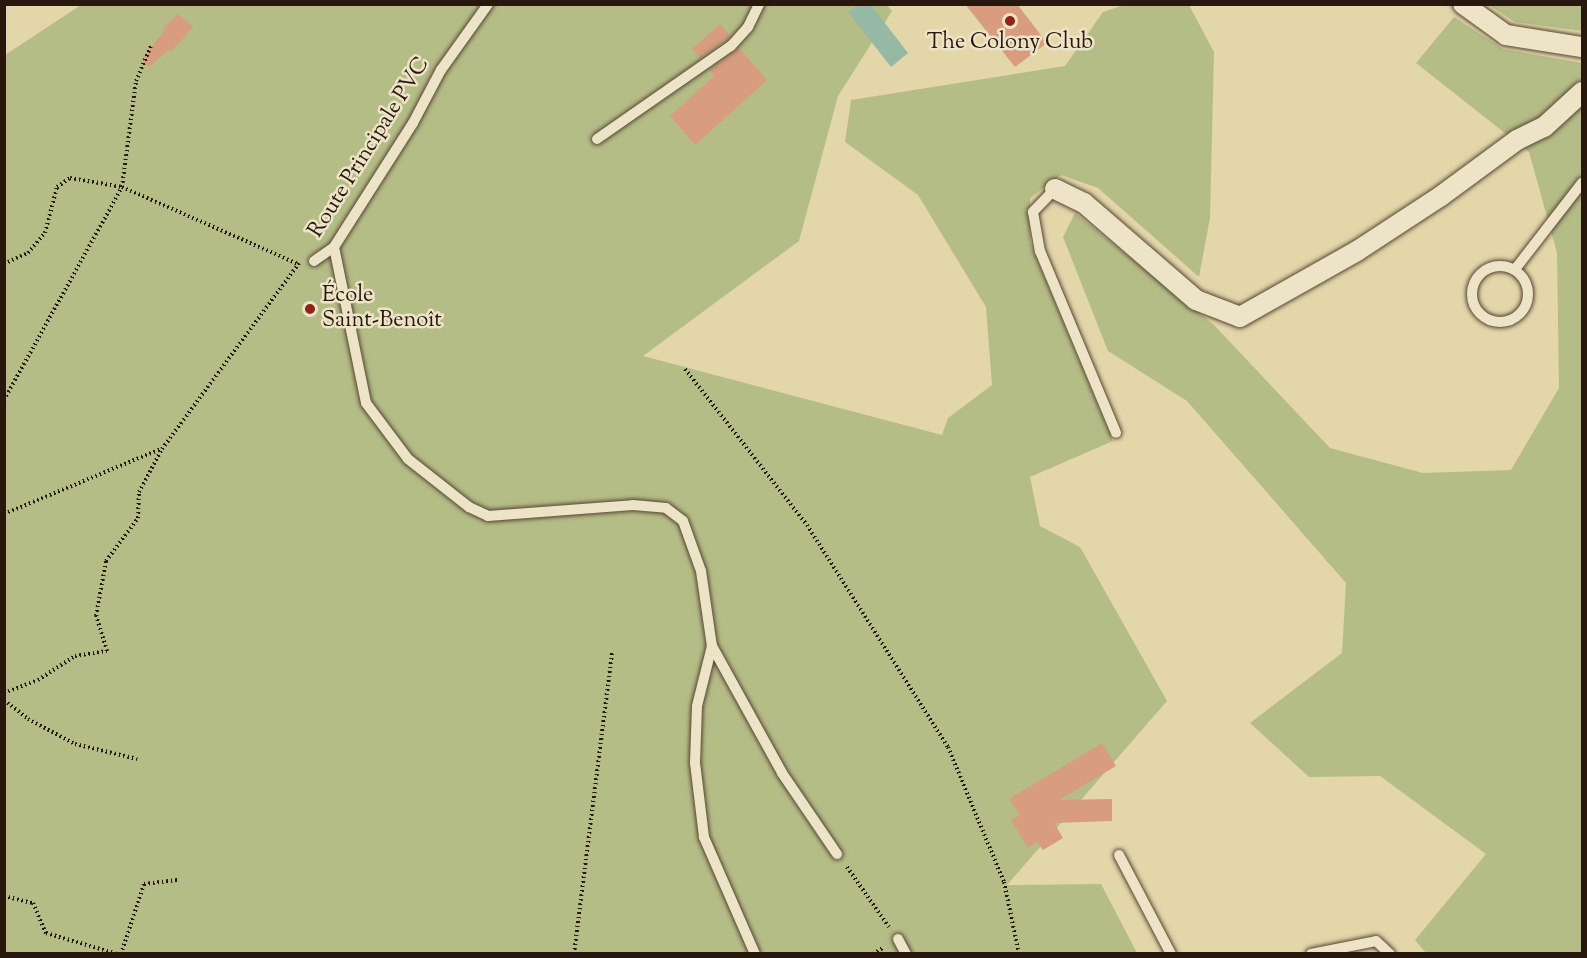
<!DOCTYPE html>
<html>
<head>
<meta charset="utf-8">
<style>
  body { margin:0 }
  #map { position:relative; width:1587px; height:958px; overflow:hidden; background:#e3d6a9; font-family:"Sorts Mill Goudy",serif }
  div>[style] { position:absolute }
  .green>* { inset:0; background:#b5bd87 }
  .water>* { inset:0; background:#96b9a5 }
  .building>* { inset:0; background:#d89c7e }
  .path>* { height:4px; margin-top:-2px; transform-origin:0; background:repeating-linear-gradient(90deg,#28170c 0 1.5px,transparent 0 4.5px) }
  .roads { filter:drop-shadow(0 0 2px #574733) drop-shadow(0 0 2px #574733) }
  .service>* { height:10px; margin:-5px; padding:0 5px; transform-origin:5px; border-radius:5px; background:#ede4c7 }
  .service>.ring { margin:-5px; padding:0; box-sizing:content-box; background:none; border:10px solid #ede4c7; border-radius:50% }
  .minor>* { height:20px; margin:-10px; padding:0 10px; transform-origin:10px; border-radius:10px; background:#ede4c7 }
  .dots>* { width:16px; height:16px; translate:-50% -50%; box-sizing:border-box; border:3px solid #ede4c7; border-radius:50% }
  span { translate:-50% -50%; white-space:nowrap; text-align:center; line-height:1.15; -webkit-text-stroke:5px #ede4c7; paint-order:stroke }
  .poi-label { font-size:22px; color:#28170c }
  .left { translate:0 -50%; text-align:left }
  .street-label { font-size:22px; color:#28170c }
  .frame { position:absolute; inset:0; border:6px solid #28170c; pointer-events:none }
</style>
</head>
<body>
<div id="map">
  <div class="green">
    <i style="clip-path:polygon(81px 5px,887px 5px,892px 11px,838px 96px,799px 241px,643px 356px,942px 435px,948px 418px,992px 385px,986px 307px,918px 195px,845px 142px,851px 100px,1065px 66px,1103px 12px,1124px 5px,1189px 5px,1214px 52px,1210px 218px,1199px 277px,1098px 188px,1061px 175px,1030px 198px,1030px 242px,1113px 441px,1030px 477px,1040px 526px,1080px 547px,1167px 701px,1007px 885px,1101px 884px,1137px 953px,5px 954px,5px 55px)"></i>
    <i style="clip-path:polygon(1489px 5px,1582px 5px,1582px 31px,1515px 22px)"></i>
    <i style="clip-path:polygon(1454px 17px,1503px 49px,1582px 63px,1582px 953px,1426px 953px,1415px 940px,1486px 854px,1380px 776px,1309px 777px,1250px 723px,1342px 653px,1346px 583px,1187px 401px,1108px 351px,1063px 237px,1075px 213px,1214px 325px,1330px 448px,1423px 473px,1511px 470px,1559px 388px,1557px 253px,1529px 152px,1416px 63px)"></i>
  </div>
  <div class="water">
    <i style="clip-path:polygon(858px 5px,871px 5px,908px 53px,891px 67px,848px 12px)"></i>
  </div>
  <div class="building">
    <i style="clip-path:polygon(965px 4px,1017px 4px,1047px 43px,1015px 67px)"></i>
    <i style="clip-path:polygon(178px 14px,193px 27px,172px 51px,170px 49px,149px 67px,141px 60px,165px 30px,163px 28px)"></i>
    <i style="clip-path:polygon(720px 24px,730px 36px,700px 58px,692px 49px)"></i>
    <i style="clip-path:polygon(739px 48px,767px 80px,695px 145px,670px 116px,714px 76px,710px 70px)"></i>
    <i style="clip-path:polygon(1102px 743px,1116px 766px,1059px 800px,1112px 799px,1112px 821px,1054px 823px,1063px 838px,1043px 850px,1037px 842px,1028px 848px,1011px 820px,1020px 815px,1009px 799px)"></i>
  </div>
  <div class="path">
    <i style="left:4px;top:264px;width:26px;rotate:-25deg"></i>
    <i style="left:28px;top:253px;width:26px;rotate:-50deg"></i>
    <i style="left:45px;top:233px;width:48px;rotate:-75.4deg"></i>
    <i style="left:57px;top:187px;width:16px;rotate:-35deg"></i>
    <i style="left:70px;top:178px;width:53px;rotate:9.8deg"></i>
    <i style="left:122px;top:187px;width:192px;rotate:23.6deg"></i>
    <i style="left:685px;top:369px;width:198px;rotate:52deg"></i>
    <i style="left:807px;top:525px;width:263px;rotate:57.6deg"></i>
    <i style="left:948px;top:747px;width:146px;rotate:67.5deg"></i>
    <i style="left:1004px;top:882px;width:74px;rotate:78.2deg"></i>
    <i style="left:4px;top:400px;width:244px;rotate:-61deg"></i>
    <i style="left:122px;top:187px;width:107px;rotate:-82.5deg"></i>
    <i style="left:136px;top:81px;width:38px;rotate:-67deg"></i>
    <i style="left:4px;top:514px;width:170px;rotate:-22.5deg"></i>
    <i style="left:4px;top:693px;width:36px;rotate:-21deg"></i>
    <i style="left:38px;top:680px;width:44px;rotate:-33deg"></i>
    <i style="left:75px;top:656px;width:32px;rotate:-9deg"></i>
    <i style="left:107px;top:651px;width:37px;rotate:-107deg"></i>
    <i style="left:96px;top:616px;width:56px;rotate:-79.7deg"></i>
    <i style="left:106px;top:561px;width:54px;rotate:-53.3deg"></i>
    <i style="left:138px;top:518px;width:26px;rotate:-88deg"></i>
    <i style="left:139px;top:492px;width:49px;rotate:-61.9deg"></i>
    <i style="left:162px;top:449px;width:231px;rotate:-53.6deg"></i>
    <i style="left:4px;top:700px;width:31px;rotate:38deg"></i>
    <i style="left:28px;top:719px;width:53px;rotate:28deg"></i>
    <i style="left:75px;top:744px;width:64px;rotate:13.6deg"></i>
    <i style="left:847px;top:867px;width:73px;rotate:55deg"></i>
    <i style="left:4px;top:896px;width:30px;rotate:14deg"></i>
    <i style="left:33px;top:903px;width:33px;rotate:67deg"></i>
    <i style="left:46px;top:933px;width:75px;rotate:16.3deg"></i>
    <i style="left:121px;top:954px;width:74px;rotate:-71.8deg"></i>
    <i style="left:144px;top:884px;width:35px;rotate:-7deg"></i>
    <i style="left:574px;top:954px;width:304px;rotate:-82.8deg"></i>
    <i style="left:873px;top:954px;width:13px;rotate:-32deg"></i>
  </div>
  <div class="roads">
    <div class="service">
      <i style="left:597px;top:139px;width:163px;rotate:-34.8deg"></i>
      <i style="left:731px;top:46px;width:25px;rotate:-48deg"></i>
      <i style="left:748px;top:27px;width:25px;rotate:-64deg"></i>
      <i style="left:1055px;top:189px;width:32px;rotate:134deg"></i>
      <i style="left:1033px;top:212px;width:40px;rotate:80deg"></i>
      <i style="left:1040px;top:251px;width:197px;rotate:67.3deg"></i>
      <i style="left:334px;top:247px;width:159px;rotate:78.4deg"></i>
      <i style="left:366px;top:403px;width:70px;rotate:53.1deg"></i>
      <i style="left:408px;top:459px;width:78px;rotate:38.2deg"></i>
      <i style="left:469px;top:507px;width:21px;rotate:25deg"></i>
      <i style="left:488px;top:516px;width:145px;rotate:-4.3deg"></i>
      <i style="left:633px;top:505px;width:33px;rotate:5deg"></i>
      <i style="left:666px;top:508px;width:21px;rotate:37deg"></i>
      <i style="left:683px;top:521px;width:53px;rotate:70.2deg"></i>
      <i style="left:701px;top:571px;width:76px;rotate:81.7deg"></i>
      <i style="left:314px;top:261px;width:24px;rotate:-35deg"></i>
      <i style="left:334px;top:247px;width:147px;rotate:-57.5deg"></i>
      <i style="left:413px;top:123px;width:60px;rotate:-62.2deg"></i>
      <i style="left:441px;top:70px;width:81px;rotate:-54.5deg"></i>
      <i class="ring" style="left:1472px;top:266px;width:46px;height:46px"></i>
      <i style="left:1516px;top:268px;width:108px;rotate:-52.2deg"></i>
      <i style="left:1119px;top:855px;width:112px;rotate:62.3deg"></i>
      <i style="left:898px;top:939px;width:17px;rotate:62deg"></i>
      <i style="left:755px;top:954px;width:128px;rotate:-113.6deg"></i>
      <i style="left:704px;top:837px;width:75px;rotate:-96.9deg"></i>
      <i style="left:695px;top:763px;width:57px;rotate:-88deg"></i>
      <i style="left:697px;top:706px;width:62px;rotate:-76deg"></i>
      <i style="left:712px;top:646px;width:145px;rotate:61.1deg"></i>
      <i style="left:782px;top:773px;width:98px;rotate:55.8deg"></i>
      <i style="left:1311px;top:954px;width:66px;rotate:-11.3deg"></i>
      <i style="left:1376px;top:941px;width:19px;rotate:43deg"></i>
    </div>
    <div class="minor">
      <i style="left:1463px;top:4px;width:53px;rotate:35.8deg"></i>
      <i style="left:1506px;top:35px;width:77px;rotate:9deg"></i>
      <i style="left:1055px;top:189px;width:32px;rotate:26deg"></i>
      <i style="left:1084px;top:203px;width:148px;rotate:40.9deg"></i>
      <i style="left:1196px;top:300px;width:47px;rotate:21.1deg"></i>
      <i style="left:1240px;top:317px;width:134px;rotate:-29.4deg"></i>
      <i style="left:1357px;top:251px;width:100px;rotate:-33.2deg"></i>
      <i style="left:1441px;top:196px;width:94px;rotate:-36.4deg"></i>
      <i style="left:1517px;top:140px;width:30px;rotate:-26deg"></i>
      <i style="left:1544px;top:127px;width:52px;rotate:-42.6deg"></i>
    </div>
  </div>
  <div class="dots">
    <i style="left:1010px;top:21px;background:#8f2418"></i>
    <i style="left:310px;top:309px;background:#8f2418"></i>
  </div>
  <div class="poi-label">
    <span style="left:1010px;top:44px">The Colony Club</span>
    <span class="left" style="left:322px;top:309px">École<br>Saint-Benoît</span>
  </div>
  <div class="street-label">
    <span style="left:370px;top:148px;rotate:-58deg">Route Principale PVC</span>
  </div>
  <div class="frame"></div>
</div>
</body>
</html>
